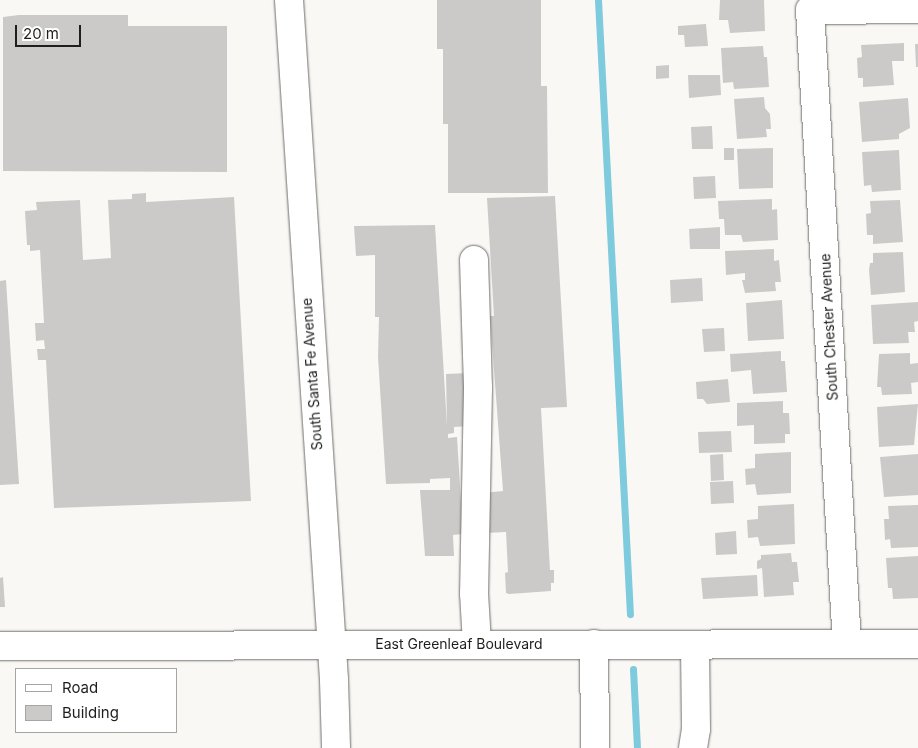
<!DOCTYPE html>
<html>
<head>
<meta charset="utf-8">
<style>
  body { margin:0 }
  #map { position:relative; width:918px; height:748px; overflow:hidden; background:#faf8f5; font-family:Inter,sans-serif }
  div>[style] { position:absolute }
  .stream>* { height:7px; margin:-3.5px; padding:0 3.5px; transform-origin:3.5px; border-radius:3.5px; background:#7dcbdc }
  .building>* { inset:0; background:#cccac8 }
  .roads { filter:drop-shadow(0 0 1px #6f6d6b) drop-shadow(0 0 1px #6f6d6b) }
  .minor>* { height:28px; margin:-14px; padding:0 14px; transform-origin:14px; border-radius:14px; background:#fff }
  .major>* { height:28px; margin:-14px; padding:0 14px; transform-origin:14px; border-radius:14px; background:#fff }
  span { translate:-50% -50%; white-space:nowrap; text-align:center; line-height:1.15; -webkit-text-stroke:4.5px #fff; paint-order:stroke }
  .street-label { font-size:14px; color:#1e1e1d }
  .legend { position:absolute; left:15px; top:668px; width:162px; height:65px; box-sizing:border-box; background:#fff; border:1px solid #a5a5a5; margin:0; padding:6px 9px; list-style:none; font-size:15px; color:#1e1e1d }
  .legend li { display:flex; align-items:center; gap:10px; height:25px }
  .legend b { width:25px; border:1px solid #a5a5a5 }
  .scale { position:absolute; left:15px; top:25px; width:66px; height:22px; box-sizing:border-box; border:2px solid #1e1e1d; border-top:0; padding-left:6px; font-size:15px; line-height:18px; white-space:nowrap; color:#1e1e1d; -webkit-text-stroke:4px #fff; paint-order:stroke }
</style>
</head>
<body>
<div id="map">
  <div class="stream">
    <i style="left:598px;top:0;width:615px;rotate:87.02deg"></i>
    <i style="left:633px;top:669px;width:79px;rotate:87.1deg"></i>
  </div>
  <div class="building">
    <i style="clip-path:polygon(437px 0,541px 0,541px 86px,547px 86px,548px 193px,448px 193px,448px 124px,443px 124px,443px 49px,437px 49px)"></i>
    <i style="clip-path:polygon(764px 0,765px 31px,730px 33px,728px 20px,719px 20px,720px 0)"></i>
    <i style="clip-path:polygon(19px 15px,128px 15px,128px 26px,227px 26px,227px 172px,3px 171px,3px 17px)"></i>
    <i style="clip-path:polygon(706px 24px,708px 46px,685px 47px,684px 35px,678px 35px,678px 26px)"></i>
    <i style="clip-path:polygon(904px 43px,904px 61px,892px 61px,894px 85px,863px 87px,863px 78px,858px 78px,857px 58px,862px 57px,861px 45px)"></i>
    <i style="clip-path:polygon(915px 44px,918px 44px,918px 67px,916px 67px)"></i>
    <i style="clip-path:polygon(763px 46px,764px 57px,767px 57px,769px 87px,734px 89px,733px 82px,723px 83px,721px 48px)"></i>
    <i style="clip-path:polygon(669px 65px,669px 78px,656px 79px,656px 66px)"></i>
    <i style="clip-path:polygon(688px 75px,720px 75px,721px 95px,689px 98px)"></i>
    <i style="clip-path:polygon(764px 97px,765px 108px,770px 114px,771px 129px,766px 129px,767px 137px,737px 139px,734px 99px)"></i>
    <i style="clip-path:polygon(908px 98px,910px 128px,899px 134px,899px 139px,862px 142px,859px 102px)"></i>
    <i style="clip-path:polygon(712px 126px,713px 149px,692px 149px,691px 127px)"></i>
    <i style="clip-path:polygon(724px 148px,734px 148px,734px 160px,724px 160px)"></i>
    <i style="clip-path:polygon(773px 148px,773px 188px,739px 189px,737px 149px)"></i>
    <i style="clip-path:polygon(899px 150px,901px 190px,872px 192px,871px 185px,864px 186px,862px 152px)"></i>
    <i style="clip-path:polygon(715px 176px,716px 198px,694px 199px,693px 177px)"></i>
    <i style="clip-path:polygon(146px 193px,146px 202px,234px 197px,251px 501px,54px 508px,46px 360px,38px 360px,37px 349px,45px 349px,44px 340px,36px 341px,35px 323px,44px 323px,40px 250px,30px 251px,30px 245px,27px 245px,25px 211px,37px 210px,36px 202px,80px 200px,83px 260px,111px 258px,108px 200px,132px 199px,132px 194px)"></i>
    <i style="clip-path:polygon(555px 196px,567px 407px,541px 408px,550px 570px,554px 570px,554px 583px,551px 583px,551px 591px,509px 594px,506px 593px,505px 573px,508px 572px,506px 532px,485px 533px,483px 493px,503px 491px,490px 316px,494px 316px,487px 198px)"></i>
    <i style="clip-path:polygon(772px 199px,772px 210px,777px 209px,778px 240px,743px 242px,741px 235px,725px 235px,724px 219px,719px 219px,718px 201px)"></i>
    <i style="clip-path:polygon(900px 200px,903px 242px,873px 244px,873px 235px,867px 235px,866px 214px,871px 213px,870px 201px)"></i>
    <i style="clip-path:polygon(435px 225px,447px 426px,446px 374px,470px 373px,470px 426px,454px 427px,454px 433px,448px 434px,448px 438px,457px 437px,463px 534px,453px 535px,454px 556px,425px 556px,420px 490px,450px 490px,450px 478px,430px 479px,430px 483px,386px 484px,378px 357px,379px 317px,375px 317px,375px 255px,356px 256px,354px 226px)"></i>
    <i style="clip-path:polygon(720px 227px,720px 249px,690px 249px,689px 229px)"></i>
    <i style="clip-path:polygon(774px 249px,774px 261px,779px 260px,781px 282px,775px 282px,776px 291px,745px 293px,742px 280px,745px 280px,745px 273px,726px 275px,725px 251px)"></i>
    <i style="clip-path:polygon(903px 252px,905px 292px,871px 295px,869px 270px,870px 263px,873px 263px,873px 253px)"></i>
    <i style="clip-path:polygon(702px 278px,703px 301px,671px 303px,670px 280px)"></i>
    <i style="clip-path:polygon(6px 280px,19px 484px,0 485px,0 281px)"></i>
    <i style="clip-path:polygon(782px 300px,784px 339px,748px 341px,746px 303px)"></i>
    <i style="clip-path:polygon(918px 302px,918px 321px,914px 322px,915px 332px,908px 332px,909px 343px,873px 344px,871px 305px)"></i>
    <i style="clip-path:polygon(724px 328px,725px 351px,704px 352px,702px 329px)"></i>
    <i style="clip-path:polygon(781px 351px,781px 361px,785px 361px,787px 392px,753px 394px,751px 370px,731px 372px,730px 354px)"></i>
    <i style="clip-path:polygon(910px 353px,910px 364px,918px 363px,918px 382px,911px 383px,912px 394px,882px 395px,881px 387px,877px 387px,879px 354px)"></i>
    <i style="clip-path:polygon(728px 379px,730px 402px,707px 404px,703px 399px,697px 399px,696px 382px)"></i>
    <i style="clip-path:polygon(783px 401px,783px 413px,789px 413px,790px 434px,785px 434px,785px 443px,754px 444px,754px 425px,737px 426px,737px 403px)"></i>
    <i style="clip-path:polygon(918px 404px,914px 445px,879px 447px,877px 407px)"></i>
    <i style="clip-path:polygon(731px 431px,732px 452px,699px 453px,698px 432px)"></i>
    <i style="clip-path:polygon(791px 452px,791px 493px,757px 495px,755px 484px,746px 485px,745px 469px,755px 468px,755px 454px)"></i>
    <i style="clip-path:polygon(723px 454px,724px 480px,711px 481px,710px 455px)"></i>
    <i style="clip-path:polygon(918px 454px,918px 495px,884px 497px,880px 457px)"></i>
    <i style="clip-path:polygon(733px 481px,734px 503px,711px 504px,710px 482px)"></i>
    <i style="clip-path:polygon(794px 504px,795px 544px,760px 546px,758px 537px,748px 538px,747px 520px,758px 519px,758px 506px)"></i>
    <i style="clip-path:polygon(918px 505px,918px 547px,891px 548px,890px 539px,885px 540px,884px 519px,889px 519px,888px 506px)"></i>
    <i style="clip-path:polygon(736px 531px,737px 554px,716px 555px,715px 533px)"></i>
    <i style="clip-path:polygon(791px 553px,792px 562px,797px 562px,799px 582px,793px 582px,794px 595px,764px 597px,762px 568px,757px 569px,757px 561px,761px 559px,761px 555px)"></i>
    <i style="clip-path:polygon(918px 556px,918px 598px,893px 599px,892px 588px,888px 588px,886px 558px)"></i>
    <i style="clip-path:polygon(757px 575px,758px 596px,703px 599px,701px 578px)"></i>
    <i style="clip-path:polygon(3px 577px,5px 607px,0 607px,0 578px)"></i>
  </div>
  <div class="roads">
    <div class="minor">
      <i style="left:474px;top:260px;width:128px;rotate:88.2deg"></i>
      <i style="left:478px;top:388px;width:205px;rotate:91.1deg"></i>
      <i style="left:474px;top:593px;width:51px;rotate:86.6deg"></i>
      <i style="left:594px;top:644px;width:104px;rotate:89.4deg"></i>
      <i style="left:847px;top:644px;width:635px;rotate:-93.34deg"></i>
      <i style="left:810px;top:10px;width:108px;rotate:-0.5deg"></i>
      <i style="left:0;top:646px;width:918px;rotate:-0.12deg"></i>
      <i style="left:693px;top:748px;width:19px;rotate:-81deg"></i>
      <i style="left:696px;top:729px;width:84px;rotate:-90.7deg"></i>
    </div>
    <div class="major">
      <i style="left:289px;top:0;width:681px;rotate:86.21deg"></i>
      <i style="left:334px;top:680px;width:68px;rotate:88.3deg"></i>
    </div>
  </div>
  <div class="street-label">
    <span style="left:829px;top:327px;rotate:-93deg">South Chester Avenue</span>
    <span style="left:312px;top:374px;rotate:-94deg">South Santa Fe Avenue</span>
    <span style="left:459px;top:644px">East Greenleaf Boulevard</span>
  </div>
  <ul class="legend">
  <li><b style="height:6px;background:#fff"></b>Road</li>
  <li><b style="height:14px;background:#cccac8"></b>Building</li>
  </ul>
  <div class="scale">20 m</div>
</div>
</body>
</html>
